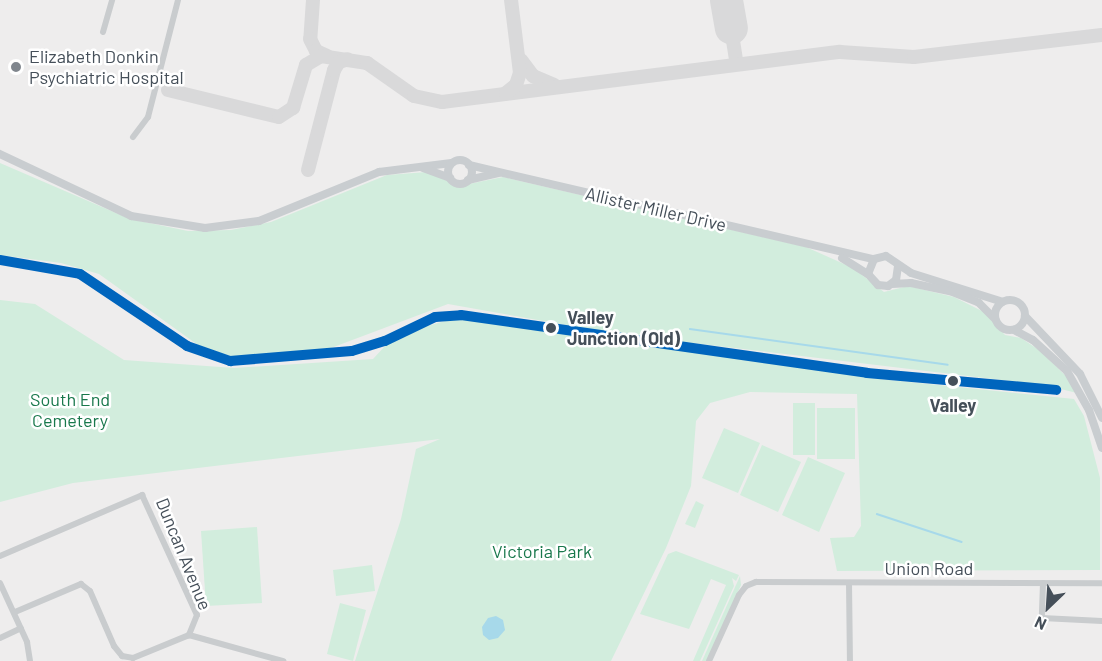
<!DOCTYPE html>
<html>
<head>
<meta charset="utf-8">
<style>
  body { margin:0 }
  #map { position:relative; width:1102px; height:661px; overflow:hidden; background:#eeeded; font-family:Barlow,sans-serif }
  div>[style] { position:absolute }
  .green>* { inset:0; background:#d2eddd }
  .water>* { inset:0; background:#a7d9ea }
  .stream>* { height:1.5px; margin:-0.75px; padding:0 0.75px; transform-origin:0.75px; border-radius:0.75px; background:#a7d9ea }
  .taxiway>* { height:14px; margin:-7px; padding:0 7px; transform-origin:7px; border-radius:7px; background:#d9d9da }
  .runway>* { height:33px; margin:-16.5px; padding:0 16.5px; transform-origin:16.5px; border-radius:16.5px; background:#d9d9da }
  .street>* { height:6px; margin:-3px; padding:0 3px; transform-origin:3px; border-radius:3px; background:#c9ccce }
  .secondary>* { height:8px; margin:-4px; padding:0 4px; transform-origin:4px; border-radius:4px; background:#c9cdd0 }
  .secondary>.ring { margin:-4px; padding:0; box-sizing:content-box; background:none; border:8px solid #c9cdd0; border-radius:50% }
  .rail>* { height:1.5px; margin:-0.75px; padding:0 0.75px; transform-origin:0.75px; border-radius:0.75px; background:#c4c5c7 }
  .rail-1>* { height:10px; margin:-5px; padding:0 5px; transform-origin:5px; border-radius:5px; background:#0065bd }
  .dots>* { width:16px; height:16px; translate:-50% -50%; box-sizing:border-box; border:3px solid #fff; border-radius:50% }
  span { translate:-50% -50%; white-space:nowrap; text-align:center; line-height:1.15; -webkit-text-stroke:5px #fff; paint-order:stroke }
  .poi-label { font-size:18px; color:#454f59 }
  .left { translate:0 -50%; text-align:left }
  .street-label { font-size:18px; color:#454f59 }
  .stop-label { font-size:18px; color:#454f59; font-weight:700 }
  .park-label { font-size:18px; color:#19784c }
  .north { position:absolute; left:1018px; top:577px; width:60px; height:60px; -webkit-text-stroke:4px #fff; paint-order:stroke; rotate:205deg; font-size:16px; font-weight:700; line-height:24px; text-align:center; color:#454f59 }
  .north::after { content:''; display:block; margin:auto; width:21px; height:27px; background:#454f59; clip-path:polygon(50% 0,100% 100%,50% 72%,0 100%) }
</style>
</head>
<body>
<div id="map">
  <div class="green">
    <i style="clip-path:polygon(0 163px,130px 219px,188px 231px,231px 230px,271px 222px,387px 175px,427px 172px,459px 186px,503px 177px,806px 247px,853px 268px,884px 292px,908px 286px,954px 297px,984px 312px,1005px 335px,1021px 338px,1039px 350px,1068px 378px,1077px 393px,1044px 385px,617px 334px,448px 304px,331px 348px,233px 357px,198px 345px,99px 274px,61px 263px,0 255px)"></i>
    <i style="clip-path:polygon(0 300px,35px 304px,124px 360px,234px 368px,373px 359px,386px 345px,413px 330px,456px 318px,880px 379px,1074px 399px,1084px 416px,1100px 478px,1100px 570px,837px 571px,830px 538px,854px 537px,861px 526px,857px 394px,750px 392px,710px 403px,696px 421px,691px 486px,666px 548px,611px 661px,355px 661px,401px 519px,416px 449px,440px 439px,73px 483px,0 502px)"></i>
    <i style="clip-path:polygon(793px 403px,815px 403px,815px 455px,793px 455px)"></i>
    <i style="clip-path:polygon(817px 408px,855px 408px,855px 459px,817px 459px)"></i>
    <i style="clip-path:polygon(724px 428px,760px 443px,738px 493px,702px 478px)"></i>
    <i style="clip-path:polygon(762px 445px,801px 462px,778px 512px,740px 495px)"></i>
    <i style="clip-path:polygon(808px 457px,845px 473px,819px 532px,782px 515px)"></i>
    <i style="clip-path:polygon(696px 501px,704px 505px,695px 528px,685px 524px)"></i>
    <i style="clip-path:polygon(257px 527px,262px 603px,206px 606px,201px 531px)"></i>
    <i style="clip-path:polygon(676px 551px,739px 575px,736px 581px,732px 578px,734px 586px,700px 661px,693px 661px,726px 585px,711px 579px,689px 629px,640px 614px,668px 554px)"></i>
    <i style="clip-path:polygon(372px 565px,375px 591px,336px 596px,333px 570px)"></i>
    <i style="clip-path:polygon(740px 576px,741px 585px,712px 650px,707px 661px,702px 661px)"></i>
    <i style="clip-path:polygon(340px 603px,366px 610px,353px 661px,327px 654px)"></i>
  </div>
  <div class="water">
    <i style="clip-path:polygon(496px 616px,503px 620px,505px 630px,498px 638px,489px 640px,483px 635px,482px 627px,488px 618px)"></i>
  </div>
  <div class="stream">
    <i style="left:690px;top:329px;width:260px;rotate:7.9deg"></i>
    <i style="left:877px;top:514px;width:89px;rotate:18.2deg"></i>
  </div>
  <div class="taxiway">
    <i style="left:313px;top:0;width:39px;rotate:94deg"></i>
    <i style="left:310px;top:39px;width:13px;rotate:63deg"></i>
    <i style="left:316px;top:51px;width:12px;rotate:24deg"></i>
    <i style="left:731px;top:28px;width:36px;rotate:81deg"></i>
    <i style="left:521px;top:60px;width:20px;rotate:53deg"></i>
    <i style="left:533px;top:76px;width:23px;rotate:23deg"></i>
    <i style="left:168px;top:90px;width:114px;rotate:13.7deg"></i>
    <i style="left:279px;top:117px;width:17px;rotate:-33deg"></i>
    <i style="left:293px;top:108px;width:45px;rotate:-73.2deg"></i>
    <i style="left:306px;top:65px;width:17px;rotate:-31deg"></i>
    <i style="left:321px;top:56px;width:47px;rotate:8.7deg"></i>
    <i style="left:367px;top:63px;width:57px;rotate:35.1deg"></i>
    <i style="left:414px;top:96px;width:29px;rotate:12deg"></i>
    <i style="left:442px;top:102px;width:401px;rotate:-7.2deg"></i>
    <i style="left:840px;top:52px;width:74px;rotate:3.9deg"></i>
    <i style="left:914px;top:57px;width:189px;rotate:-6.7deg"></i>
    <i style="left:506px;top:93px;width:13px;rotate:-39deg"></i>
    <i style="left:516px;top:85px;width:13px;rotate:-72deg"></i>
    <i style="left:520px;top:73px;width:74px;rotate:-97deg"></i>
    <i style="left:308px;top:170px;width:103px;rotate:-75.4deg"></i>
    <i style="left:334px;top:70px;width:9px;rotate:-58deg"></i>
    <i style="left:339px;top:62px;width:9px;rotate:-18deg"></i>
  </div>
  <div class="runway">
    <i style="left:726px;top:0;width:28px;rotate:80deg"></i>
  </div>
  <div class="street">
    <i style="left:103px;top:32px;width:33px;rotate:-74deg"></i>
    <i style="left:133px;top:137px;width:25px;rotate:-53deg"></i>
    <i style="left:148px;top:117px;width:121px;rotate:-75.6deg"></i>
    <i style="left:0;top:556px;width:155px;rotate:-23.2deg"></i>
    <i style="left:142px;top:495px;width:132px;rotate:65.4deg"></i>
    <i style="left:197px;top:615px;width:22px;rotate:112deg"></i>
    <i style="left:0;top:583px;width:65px;rotate:65.4deg"></i>
    <i style="left:27px;top:642px;width:19px;rotate:81deg"></i>
    <i style="left:849px;top:583px;width:78px;rotate:89.3deg"></i>
    <i style="left:1043px;top:583px;width:35px;rotate:92deg"></i>
    <i style="left:1042px;top:618px;width:60px;rotate:2.9deg"></i>
    <i style="left:15px;top:612px;width:72px;rotate:-23deg"></i>
    <i style="left:81px;top:584px;width:11px;rotate:38deg"></i>
    <i style="left:90px;top:591px;width:60px;rotate:66.4deg"></i>
    <i style="left:114px;top:646px;width:13px;rotate:51deg"></i>
    <i style="left:122px;top:656px;width:11px;rotate:10deg"></i>
    <i style="left:133px;top:658px;width:61px;rotate:-22.3deg"></i>
    <i style="left:189px;top:635px;width:98px;rotate:15.5deg"></i>
    <i style="left:0;top:638px;width:23px;rotate:-25deg"></i>
    <i style="left:709px;top:661px;width:72px;rotate:-65.6deg"></i>
    <i style="left:739px;top:595px;width:11px;rotate:-52deg"></i>
    <i style="left:746px;top:586px;width:11px;rotate:-22deg"></i>
    <i style="left:756px;top:582px;width:346px;rotate:0.2deg"></i>
  </div>
  <div class="secondary">
    <i style="left:0;top:154px;width:145px;rotate:25.3deg"></i>
    <i style="left:131px;top:216px;width:75px;rotate:9.2deg"></i>
    <i style="left:205px;top:228px;width:54px;rotate:-7.4deg"></i>
    <i style="left:259px;top:221px;width:130px;rotate:-22.2deg"></i>
    <i style="left:379px;top:172px;width:73px;rotate:-7.1deg"></i>
    <i class="ring" style="left:448px;top:160px;width:16px;height:16px"></i>
    <i style="left:469px;top:165px;width:416px;rotate:13.1deg"></i>
    <i style="left:423px;top:168px;width:29px;rotate:20deg"></i>
    <i style="left:468px;top:180px;width:31px;rotate:-13deg"></i>
    <i style="left:842px;top:258px;width:31px;rotate:32deg"></i>
    <i style="left:898px;top:266px;width:14px;rotate:98deg"></i>
    <i style="left:896px;top:280px;width:10px;rotate:143deg"></i>
    <i style="left:888px;top:286px;width:10px;rotate:-174deg"></i>
    <i style="left:878px;top:285px;width:15px;rotate:-132deg"></i>
    <i style="left:868px;top:274px;width:16px;rotate:-68deg"></i>
    <i style="left:874px;top:259px;width:12px;rotate:-14deg"></i>
    <i style="left:886px;top:256px;width:30px;rotate:34deg"></i>
    <i style="left:911px;top:273px;width:96px;rotate:17.5deg"></i>
    <i style="left:892px;top:284px;width:19px;rotate:-3deg"></i>
    <i style="left:911px;top:283px;width:40px;rotate:12deg"></i>
    <i style="left:950px;top:291px;width:31px;rotate:22deg"></i>
    <i style="left:979px;top:303px;width:23px;rotate:45deg"></i>
    <i class="ring" style="left:995px;top:300px;width:22px;height:22px"></i>
    <i style="left:1025px;top:316px;width:80px;rotate:46.5deg"></i>
    <i style="left:1080px;top:374px;width:49px;rotate:63.4deg"></i>
    <i style="left:1014px;top:330px;width:21px;rotate:28deg"></i>
    <i style="left:1033px;top:340px;width:46px;rotate:42.4deg"></i>
    <i style="left:1067px;top:371px;width:45px;rotate:60.6deg"></i>
    <i style="left:1089px;top:410px;width:40px;rotate:71.1deg"></i>
  </div>
  <div class="rail">
    <i style="left:953px;top:379px;width:104px;rotate:6.1deg"></i>
  </div>
  <div class="rail-1">
    <i style="left:0;top:260px;width:81px;rotate:9.9deg"></i>
    <i style="left:80px;top:274px;width:129px;rotate:33.9deg"></i>
    <i style="left:187px;top:346px;width:46px;rotate:19.2deg"></i>
    <i style="left:230px;top:361px;width:122px;rotate:-4.7deg"></i>
    <i style="left:352px;top:351px;width:34px;rotate:-17deg"></i>
    <i style="left:385px;top:341px;width:55px;rotate:-25.6deg"></i>
    <i style="left:435px;top:317px;width:26px;rotate:-4deg"></i>
    <i style="left:461px;top:315px;width:410px;rotate:8.1deg"></i>
    <i style="left:867px;top:373px;width:190px;rotate:5.1deg"></i>
  </div>
  <div class="dots">
    <i style="left:16px;top:67px;background:#80868d"></i>
    <i style="left:551px;top:328px;background:#454f59"></i>
    <i style="left:953px;top:381px;background:#454f59"></i>
  </div>
  <div class="poi-label">
    <span class="left" style="left:29px;top:67px">Elizabeth Donkin<br>Psychiatric Hospital</span>
  </div>
  <div class="street-label">
    <span style="left:656px;top:209px;rotate:13deg">Allister Miller Drive</span>
    <span style="left:184px;top:554px;rotate:68deg">Duncan Avenue</span>
    <span style="left:929px;top:568px">Union Road</span>
  </div>
  <div class="stop-label">
    <span class="left" style="left:567px;top:328px">Valley<br>Junction (Old)</span>
    <span style="left:953px;top:405px">Valley</span>
  </div>
  <div class="park-label">
    <span style="left:70px;top:410px">South End<br>Cemetery</span>
    <span style="left:542px;top:551px">Victoria Park</span>
  </div>
  <div class="north">N</div>
</div>
</body>
</html>
